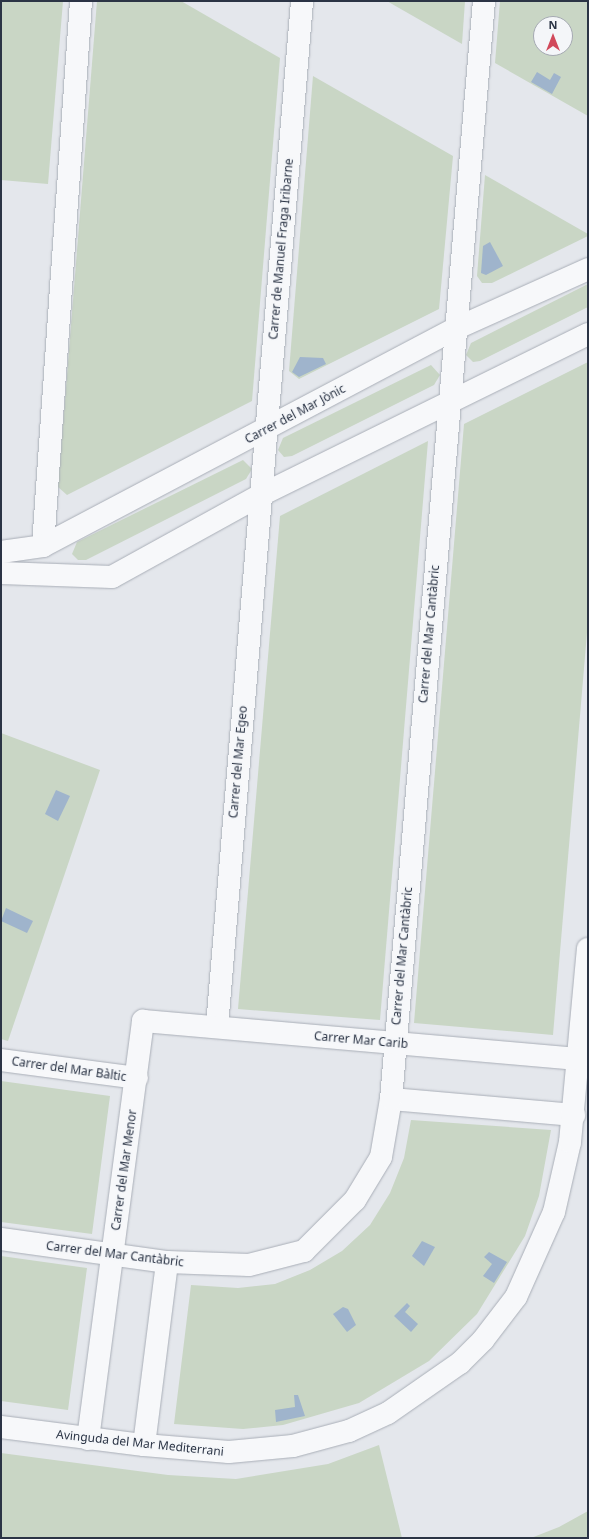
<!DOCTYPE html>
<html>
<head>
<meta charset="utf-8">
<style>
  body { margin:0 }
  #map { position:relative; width:589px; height:1539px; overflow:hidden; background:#e4e7ec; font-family:"Noto Sans",sans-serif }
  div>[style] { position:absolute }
  .green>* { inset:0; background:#c9d6c5 }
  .water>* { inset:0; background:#9fb4cc }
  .roads { filter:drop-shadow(0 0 1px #a9aeb7) drop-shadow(0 0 1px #a9aeb7) }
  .minor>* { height:22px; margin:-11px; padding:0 11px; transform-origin:11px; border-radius:11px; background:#f7f8fa }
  span { translate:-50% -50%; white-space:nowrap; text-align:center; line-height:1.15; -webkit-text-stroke:3px #f4f6f9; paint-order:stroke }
  .street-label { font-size:12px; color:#2b3445 }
  .frame { position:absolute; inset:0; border:2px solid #2b3445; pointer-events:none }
  .north { position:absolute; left:533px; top:16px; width:40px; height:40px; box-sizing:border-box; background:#f4f6f9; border:1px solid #a4a8b1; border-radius:50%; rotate:0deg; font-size:11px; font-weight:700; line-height:16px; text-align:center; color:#2b3445 }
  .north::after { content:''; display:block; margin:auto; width:14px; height:18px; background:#d1495b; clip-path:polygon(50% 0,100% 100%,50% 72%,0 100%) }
</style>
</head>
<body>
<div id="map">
  <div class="green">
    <i style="clip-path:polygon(1px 1px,63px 1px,48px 184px,1px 180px)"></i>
    <i style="clip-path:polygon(97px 1px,181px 1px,280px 58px,252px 401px,67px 495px,58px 487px)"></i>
    <i style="clip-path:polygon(387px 1px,465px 1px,462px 44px,392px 4px)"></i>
    <i style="clip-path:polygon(evenodd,500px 1px,588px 1px,588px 116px,495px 63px,500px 1px,541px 24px,565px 24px,565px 48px,541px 48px,541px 24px)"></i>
    <i style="clip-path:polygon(313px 76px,453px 156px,439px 309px,299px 379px,289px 371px)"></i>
    <i style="clip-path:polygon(485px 175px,588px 234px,588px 236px,492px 283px,482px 283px,477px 276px)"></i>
    <i style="clip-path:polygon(588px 284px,588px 307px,480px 361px,473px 362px,466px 355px,471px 343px)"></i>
    <i style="clip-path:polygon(588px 362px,588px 621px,553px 1035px,414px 1023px,464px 424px)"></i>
    <i style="clip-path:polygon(431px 365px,440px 375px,434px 385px,292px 456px,284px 457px,278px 450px,283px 438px)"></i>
    <i style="clip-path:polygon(428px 441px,380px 1020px,238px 1009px,280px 516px)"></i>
    <i style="clip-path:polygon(243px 460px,252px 469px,246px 479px,86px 560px,78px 560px,72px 554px,77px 542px)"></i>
    <i style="clip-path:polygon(1px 733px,100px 770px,8px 1041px,1px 1039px)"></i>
    <i style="clip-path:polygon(1px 1081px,110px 1096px,92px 1234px,1px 1222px)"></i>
    <i style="clip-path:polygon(411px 1120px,551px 1130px,539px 1196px,525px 1236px,477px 1314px,429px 1361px,359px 1403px,283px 1425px,243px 1429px,174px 1424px,191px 1285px,238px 1288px,275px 1284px,310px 1270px,342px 1251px,370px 1225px,390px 1193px,404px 1158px)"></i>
    <i style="clip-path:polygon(1px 1256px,87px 1268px,68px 1410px,1px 1401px)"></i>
    <i style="clip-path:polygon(379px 1445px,402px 1538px,1px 1538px,1px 1453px,168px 1475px,236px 1479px,328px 1464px)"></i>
    <i style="clip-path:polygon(588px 1511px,588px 1538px,531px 1538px,559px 1527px)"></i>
  </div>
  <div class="water">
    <i style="clip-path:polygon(537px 72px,550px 80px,554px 73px,561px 77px,552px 94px,531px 82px)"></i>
    <i style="clip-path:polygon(490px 242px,503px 266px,486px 275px,481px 273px,483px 246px)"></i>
    <i style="clip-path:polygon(300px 357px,323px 358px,326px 364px,299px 377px,292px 372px)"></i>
    <i style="clip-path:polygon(56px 790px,70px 796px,58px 821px,45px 814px)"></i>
    <i style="clip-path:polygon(6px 908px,33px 921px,27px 933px,1px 921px)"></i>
    <i style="clip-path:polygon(422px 1241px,435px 1247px,424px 1266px,412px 1256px)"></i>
    <i style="clip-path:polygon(489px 1252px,507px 1262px,494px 1283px,483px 1276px,492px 1264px,484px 1257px)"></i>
    <i style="clip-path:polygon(407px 1303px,410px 1306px,405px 1312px,418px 1324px,411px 1332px,394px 1316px)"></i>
    <i style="clip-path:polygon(343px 1307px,348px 1309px,356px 1325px,347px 1332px,333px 1314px)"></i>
    <i style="clip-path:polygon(294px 1395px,298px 1395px,305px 1416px,276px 1422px,275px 1410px,295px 1407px)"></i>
  </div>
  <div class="roads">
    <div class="minor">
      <i style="left:43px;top:546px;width:546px;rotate:-86.01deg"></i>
      <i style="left:1px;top:552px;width:42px;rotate:-8.1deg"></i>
      <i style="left:43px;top:546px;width:468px;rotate:-27.8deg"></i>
      <i style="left:457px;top:328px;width:144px;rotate:-24.2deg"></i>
      <i style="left:1px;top:573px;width:111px;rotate:2.1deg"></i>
      <i style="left:112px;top:577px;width:168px;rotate:-28.9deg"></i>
      <i style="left:259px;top:496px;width:367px;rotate:-26.2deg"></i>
      <i style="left:217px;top:1027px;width:1030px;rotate:-85.26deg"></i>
      <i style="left:1px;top:1060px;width:137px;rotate:7.5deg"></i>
      <i style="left:391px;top:1099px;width:184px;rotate:5deg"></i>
      <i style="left:1px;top:1239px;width:168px;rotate:7.9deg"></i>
      <i style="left:167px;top:1262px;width:82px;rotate:2.1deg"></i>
      <i style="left:249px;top:1265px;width:57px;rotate:-14.3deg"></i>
      <i style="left:304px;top:1251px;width:72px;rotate:-45deg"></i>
      <i style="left:355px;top:1200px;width:50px;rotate:-58.8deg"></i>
      <i style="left:381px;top:1157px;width:59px;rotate:-80.2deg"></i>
      <i style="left:391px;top:1099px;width:1102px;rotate:-85.16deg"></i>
      <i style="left:1px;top:1427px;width:144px;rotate:7.2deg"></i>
      <i style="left:144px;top:1445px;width:85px;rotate:4.7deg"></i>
      <i style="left:229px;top:1452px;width:64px;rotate:-5.4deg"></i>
      <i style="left:293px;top:1446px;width:58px;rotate:-15deg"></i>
      <i style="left:349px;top:1431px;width:43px;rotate:-24.8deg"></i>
      <i style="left:388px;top:1413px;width:88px;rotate:-34.8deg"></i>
      <i style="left:460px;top:1363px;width:33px;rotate:-45deg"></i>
      <i style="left:483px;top:1340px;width:54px;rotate:-52.5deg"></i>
      <i style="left:516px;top:1297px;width:93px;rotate:-65.9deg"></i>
      <i style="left:554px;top:1212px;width:72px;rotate:-77.1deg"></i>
      <i style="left:570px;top:1142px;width:194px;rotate:-84.7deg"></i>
      <i style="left:88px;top:1439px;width:422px;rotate:-82.5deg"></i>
      <i style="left:143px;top:1021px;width:437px;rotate:5deg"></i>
      <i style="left:144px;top:1445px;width:184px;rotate:-82.8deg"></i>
    </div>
  </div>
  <div class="street-label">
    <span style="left:281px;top:249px;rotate:-85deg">Carrer de Manuel Fraga Iribarne</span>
    <span style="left:295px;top:414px;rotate:-28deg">Carrer del Mar Jònic</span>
    <span style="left:429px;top:634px;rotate:-85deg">Carrer del Mar Cantàbric</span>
    <span style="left:238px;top:762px;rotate:-85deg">Carrer del Mar Egeo</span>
    <span style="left:402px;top:956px;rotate:-85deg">Carrer del Mar Cantàbric</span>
    <span style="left:361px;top:1040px;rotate:5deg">Carrer Mar Carib</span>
    <span style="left:69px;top:1069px;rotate:8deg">Carrer del Mar Bàltic</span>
    <span style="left:124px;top:1170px;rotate:-82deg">Carrer del Mar Menor</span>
    <span style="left:115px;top:1254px;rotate:7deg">Carrer del Mar Cantàbric</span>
    <span style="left:140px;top:1443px;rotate:6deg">Avinguda del Mar Mediterrani</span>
  </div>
  <div class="frame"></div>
  <div class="north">N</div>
</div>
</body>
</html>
